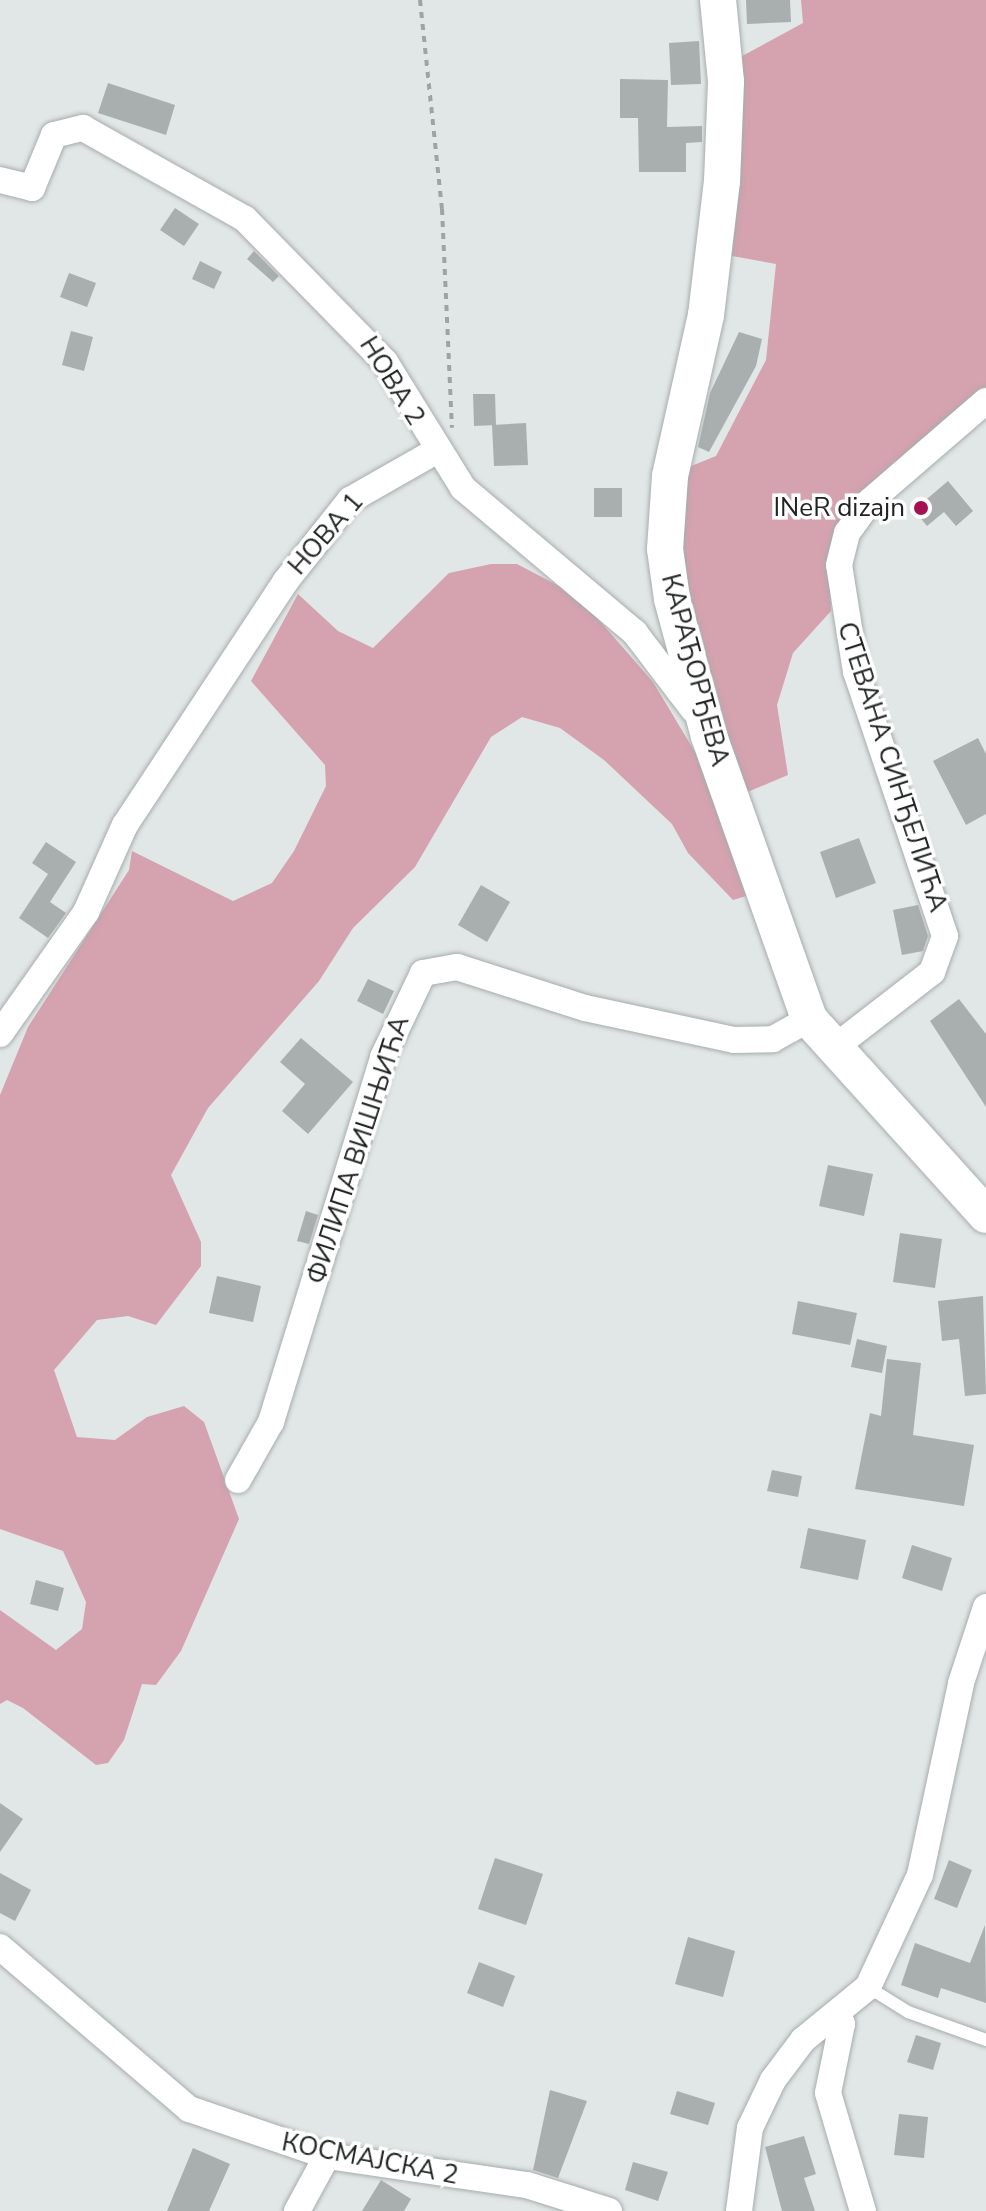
<!DOCTYPE html>
<html>
<head>
<meta charset="utf-8">
<style>
  body { margin:0 }
  #map { position:relative; width:986px; height:2211px; overflow:hidden; background:#e1e7e6; font-family:"Nunito Sans",sans-serif }
  div>[style] { position:absolute }
  .green>* { inset:0; background:#d5a2af }
  .building>* { inset:0; background:#a9aeae }
  .path>* { height:4px; margin-top:-2px; transform-origin:0; background:repeating-linear-gradient(90deg,#9fa4a3 0 6px,transparent 0 12px) }
  .roads { filter:drop-shadow(0 0 2px #a7acac) drop-shadow(0 0 2px #a7acac) }
  .lane>* { height:12px; margin:-6px; padding:0 6px; transform-origin:6px; border-radius:6px; background:#fff }
  .street>* { height:26px; margin:-13px; padding:0 13px; transform-origin:13px; border-radius:13px; background:#fff }
  .secondary>* { height:36px; margin:-18px; padding:0 18px; transform-origin:18px; border-radius:18px; background:#fff }
  .dots>* { width:22px; height:22px; translate:-50% -50%; box-sizing:border-box; border:4px solid #fff; border-radius:50% }
  span { translate:-50% -50%; white-space:nowrap; text-align:center; line-height:1.15; -webkit-text-stroke:7px #fff; paint-order:stroke }
  .street-label { font-size:26px; color:#212323 }
  .poi-label { font-size:26px; color:#212323 }
  .right { translate:-100% -50%; text-align:right }
</style>
</head>
<body>
<div id="map">
  <div class="green">
    <i style="clip-path:polygon(801px 0,986px 0,986px 388px,860px 496px,830px 568px,831px 611px,793px 653px,777px 705px,788px 775px,731px 799px,677px 616px,679px 471px,716px 456px,766px 360px,776px 264px,721px 254px,731px 62px,803px 23px)"></i>
    <i style="clip-path:polygon(491px 564px,517px 564px,578px 596px,653px 682px,704px 767px,746px 896px,733px 900px,688px 853px,672px 824px,604px 760px,560px 728px,522px 717px,491px 737px,415px 867px,353px 928px,319px 981px,208px 1108px,171px 1175px,201px 1242px,201px 1266px,156px 1325px,128px 1316px,97px 1320px,54px 1370px,77px 1437px,115px 1440px,147px 1417px,184px 1406px,204px 1422px,239px 1519px,181px 1651px,156px 1685px,142px 1684px,124px 1740px,108px 1763px,96px 1765px,23px 1708px,7px 1700px,0 1704px,0 1610px,56px 1650px,82px 1629px,86px 1602px,63px 1551px,0 1529px,0 1095px,28px 1027px,129px 870px,132px 851px,233px 901px,272px 883px,294px 851px,326px 786px,325px 765px,251px 681px,298px 594px,338px 631px,373px 648px,449px 573px)"></i>
  </div>
  <div class="building">
    <i style="clip-path:polygon(746px 0,790px 0,791px 22px,747px 24px)"></i>
    <i style="clip-path:polygon(699px 41px,701px 84px,671px 85px,669px 43px)"></i>
    <i style="clip-path:polygon(620px 79px,668px 80px,667px 127px,702px 126px,702px 142px,686px 143px,686px 172px,639px 172px,638px 118px,620px 118px)"></i>
    <i style="clip-path:polygon(108px 83px,175px 105px,166px 135px,98px 113px)"></i>
    <i style="clip-path:polygon(175px 208px,199px 224px,184px 246px,160px 230px)"></i>
    <i style="clip-path:polygon(254px 251px,279px 276px,273px 282px,247px 259px)"></i>
    <i style="clip-path:polygon(200px 261px,222px 272px,214px 289px,192px 279px)"></i>
    <i style="clip-path:polygon(69px 273px,96px 283px,87px 307px,60px 297px)"></i>
    <i style="clip-path:polygon(71px 331px,93px 337px,84px 371px,62px 365px)"></i>
    <i style="clip-path:polygon(739px 332px,762px 339px,756px 366px,709px 452px,698px 447px,710px 393px)"></i>
    <i style="clip-path:polygon(473px 394px,495px 394px,496px 425px,474px 426px)"></i>
    <i style="clip-path:polygon(526px 423px,528px 465px,494px 466px,492px 425px)"></i>
    <i style="clip-path:polygon(948px 481px,973px 511px,956px 526px,944px 512px,927px 526px,914px 510px)"></i>
    <i style="clip-path:polygon(594px 488px,622px 488px,622px 517px,594px 517px)"></i>
    <i style="clip-path:polygon(978px 738px,986px 754px,986px 814px,966px 825px,933px 761px)"></i>
    <i style="clip-path:polygon(859px 838px,876px 883px,836px 898px,820px 852px)"></i>
    <i style="clip-path:polygon(46px 842px,76px 862px,50px 902px,66px 913px,48px 938px,19px 918px,48px 874px,32px 863px)"></i>
    <i style="clip-path:polygon(481px 885px,510px 902px,487px 942px,458px 925px)"></i>
    <i style="clip-path:polygon(918px 905px,928px 936px,923px 951px,902px 955px,893px 910px)"></i>
    <i style="clip-path:polygon(368px 979px,394px 991px,383px 1014px,357px 1001px)"></i>
    <i style="clip-path:polygon(959px 999px,986px 1034px,986px 1107px,930px 1021px)"></i>
    <i style="clip-path:polygon(301px 1038px,353px 1082px,308px 1134px,282px 1111px,305px 1084px,280px 1062px)"></i>
    <i style="clip-path:polygon(828px 1165px,873px 1174px,864px 1216px,819px 1206px)"></i>
    <i style="clip-path:polygon(306px 1211px,318px 1215px,309px 1244px,297px 1241px)"></i>
    <i style="clip-path:polygon(900px 1233px,942px 1239px,935px 1288px,893px 1282px)"></i>
    <i style="clip-path:polygon(217px 1276px,261px 1286px,253px 1322px,209px 1313px)"></i>
    <i style="clip-path:polygon(983px 1296px,986px 1394px,965px 1396px,959px 1339px,942px 1341px,938px 1301px)"></i>
    <i style="clip-path:polygon(798px 1301px,857px 1313px,850px 1345px,792px 1334px)"></i>
    <i style="clip-path:polygon(857px 1339px,887px 1346px,882px 1373px,851px 1367px)"></i>
    <i style="clip-path:polygon(887px 1359px,921px 1363px,913px 1435px,974px 1445px,964px 1506px,855px 1489px,870px 1413px,881px 1416px)"></i>
    <i style="clip-path:polygon(772px 1470px,802px 1476px,798px 1497px,767px 1491px)"></i>
    <i style="clip-path:polygon(808px 1528px,866px 1540px,858px 1580px,800px 1568px)"></i>
    <i style="clip-path:polygon(912px 1545px,952px 1558px,942px 1591px,902px 1578px)"></i>
    <i style="clip-path:polygon(36px 1580px,64px 1588px,58px 1611px,30px 1604px)"></i>
    <i style="clip-path:polygon(0 1803px,23px 1819px,0 1852px)"></i>
    <i style="clip-path:polygon(495px 1858px,543px 1874px,526px 1925px,478px 1909px)"></i>
    <i style="clip-path:polygon(949px 1860px,972px 1870px,957px 1908px,934px 1899px)"></i>
    <i style="clip-path:polygon(0 1873px,31px 1890px,15px 1921px,0 1913px)"></i>
    <i style="clip-path:polygon(985px 1925px,986px 2003px,941px 1988px,938px 1998px,901px 1985px,915px 1943px,970px 1963px)"></i>
    <i style="clip-path:polygon(688px 1937px,735px 1951px,723px 1997px,675px 1984px)"></i>
    <i style="clip-path:polygon(479px 1962px,515px 1976px,503px 2007px,467px 1993px)"></i>
    <i style="clip-path:polygon(916px 2035px,941px 2043px,933px 2070px,907px 2062px)"></i>
    <i style="clip-path:polygon(550px 2090px,587px 2101px,558px 2178px,533px 2170px)"></i>
    <i style="clip-path:polygon(677px 2091px,715px 2103px,708px 2125px,670px 2114px)"></i>
    <i style="clip-path:polygon(899px 2114px,928px 2117px,924px 2158px,894px 2155px)"></i>
    <i style="clip-path:polygon(804px 2136px,816px 2174px,804px 2178px,815px 2211px,782px 2211px,765px 2147px)"></i>
    <i style="clip-path:polygon(193px 2148px,230px 2164px,209px 2211px,167px 2211px)"></i>
    <i style="clip-path:polygon(633px 2162px,668px 2172px,658px 2201px,625px 2190px)"></i>
    <i style="clip-path:polygon(381px 2180px,411px 2199px,404px 2211px,362px 2211px)"></i>
  </div>
  <div class="path">
    <i style="left:420px;top:0;width:210px;rotate:84deg"></i>
    <i style="left:442px;top:209px;width:219px;rotate:87.4deg"></i>
  </div>
  <div class="roads">
    <div class="lane">
      <i style="left:868px;top:1987px;width:47px;rotate:32deg"></i>
      <i style="left:908px;top:2012px;width:83px;rotate:19.7deg"></i>
    </div>
    <div class="street">
      <i style="left:0;top:180px;width:33px;rotate:14deg"></i>
      <i style="left:32px;top:188px;width:57px;rotate:-67.5deg"></i>
      <i style="left:54px;top:135px;width:30px;rotate:-14deg"></i>
      <i style="left:83px;top:128px;width:186px;rotate:29.3deg"></i>
      <i style="left:245px;top:219px;width:200px;rotate:45.6deg"></i>
      <i style="left:385px;top:362px;width:148px;rotate:58.2deg"></i>
      <i style="left:463px;top:488px;width:225px;rotate:40.1deg"></i>
      <i style="left:635px;top:633px;width:96px;rotate:52.7deg"></i>
      <i style="left:0;top:1034px;width:149px;rotate:-54.8deg"></i>
      <i style="left:86px;top:912px;width:95px;rotate:-65.9deg"></i>
      <i style="left:125px;top:825px;width:291px;rotate:-56.6deg"></i>
      <i style="left:285px;top:582px;width:105px;rotate:-51.6deg"></i>
      <i style="left:350px;top:500px;width:99px;rotate:-29.7deg"></i>
      <i style="left:835px;top:1047px;width:123px;rotate:-37.7deg"></i>
      <i style="left:932px;top:972px;width:38px;rotate:-70deg"></i>
      <i style="left:945px;top:936px;width:279px;rotate:-108.6deg"></i>
      <i style="left:856px;top:672px;width:108px;rotate:-99deg"></i>
      <i style="left:839px;top:565px;width:33px;rotate:-76deg"></i>
      <i style="left:847px;top:533px;width:39px;rotate:-54deg"></i>
      <i style="left:870px;top:501px;width:153px;rotate:-40.8deg"></i>
      <i style="left:238px;top:1480px;width:67px;rotate:-60.4deg"></i>
      <i style="left:271px;top:1422px;width:382px;rotate:-72.9deg"></i>
      <i style="left:383px;top:1057px;width:93px;rotate:-64.5deg"></i>
      <i style="left:423px;top:973px;width:35px;rotate:-10deg"></i>
      <i style="left:457px;top:967px;width:134px;rotate:17.8deg"></i>
      <i style="left:585px;top:1008px;width:152px;rotate:12.1deg"></i>
      <i style="left:734px;top:1040px;width:39px;rotate:-1deg"></i>
      <i style="left:773px;top:1039px;width:41px;rotate:-29.1deg"></i>
      <i style="left:0;top:1947px;width:249px;rotate:40.6deg"></i>
      <i style="left:189px;top:2109px;width:146px;rotate:18.8deg"></i>
      <i style="left:327px;top:2156px;width:202px;rotate:8.3deg"></i>
      <i style="left:527px;top:2185px;width:86px;rotate:17.6deg"></i>
      <i style="left:838px;top:2012px;width:13px;rotate:72deg"></i>
      <i style="left:842px;top:2024px;width:70px;rotate:101.5deg"></i>
      <i style="left:828px;top:2093px;width:123px;rotate:73.5deg"></i>
      <i style="left:297px;top:2211px;width:63px;rotate:-61.4deg"></i>
      <i style="left:739px;top:2211px;width:84px;rotate:-82.5deg"></i>
      <i style="left:750px;top:2128px;width:53px;rotate:-64.4deg"></i>
      <i style="left:773px;top:2080px;width:50px;rotate:-53.1deg"></i>
      <i style="left:803px;top:2040px;width:84px;rotate:-39.2deg"></i>
      <i style="left:868px;top:1987px;width:123px;rotate:-65.1deg"></i>
      <i style="left:920px;top:1875px;width:196px;rotate:-77.9deg"></i>
      <i style="left:961px;top:1683px;width:80px;rotate:-71.8deg"></i>
    </div>
    <div class="secondary">
      <i style="left:718px;top:0;width:82px;rotate:84.4deg"></i>
      <i style="left:726px;top:82px;width:99px;rotate:92.3deg"></i>
      <i style="left:722px;top:181px;width:135px;rotate:96.8deg"></i>
      <i style="left:706px;top:315px;width:165px;rotate:102.6deg"></i>
      <i style="left:670px;top:476px;width:73px;rotate:93.9deg"></i>
      <i style="left:665px;top:549px;width:50px;rotate:82deg"></i>
      <i style="left:672px;top:599px;width:142px;rotate:74.9deg"></i>
      <i style="left:709px;top:736px;width:300px;rotate:70.5deg"></i>
      <i style="left:809px;top:1019px;width:264px;rotate:47.9deg"></i>
    </div>
  </div>
  <div class="dots">
    <i style="left:921px;top:508px;background:#a31153"></i>
  </div>
  <div class="street-label">
    <span style="left:392px;top:381px;rotate:58deg">НОВА 2</span>
    <span style="left:326px;top:534px;rotate:-49deg">НОВА 1</span>
    <span style="left:695px;top:670px;rotate:75deg">КАРАЂОРЂЕВА</span>
    <span style="left:892px;top:767px;rotate:72deg">СТЕВАНА СИНЂЕЛИЋА</span>
    <span style="left:358px;top:1150px;rotate:-72deg">ФИЛИПА ВИШЊИЋА</span>
    <span style="left:370px;top:2159px;rotate:11deg">КОСМАЈСКА 2</span>
  </div>
  <div class="poi-label">
    <span class="right" style="left:905px;top:508px">INeR dizajn</span>
  </div>
</div>
</body>
</html>
